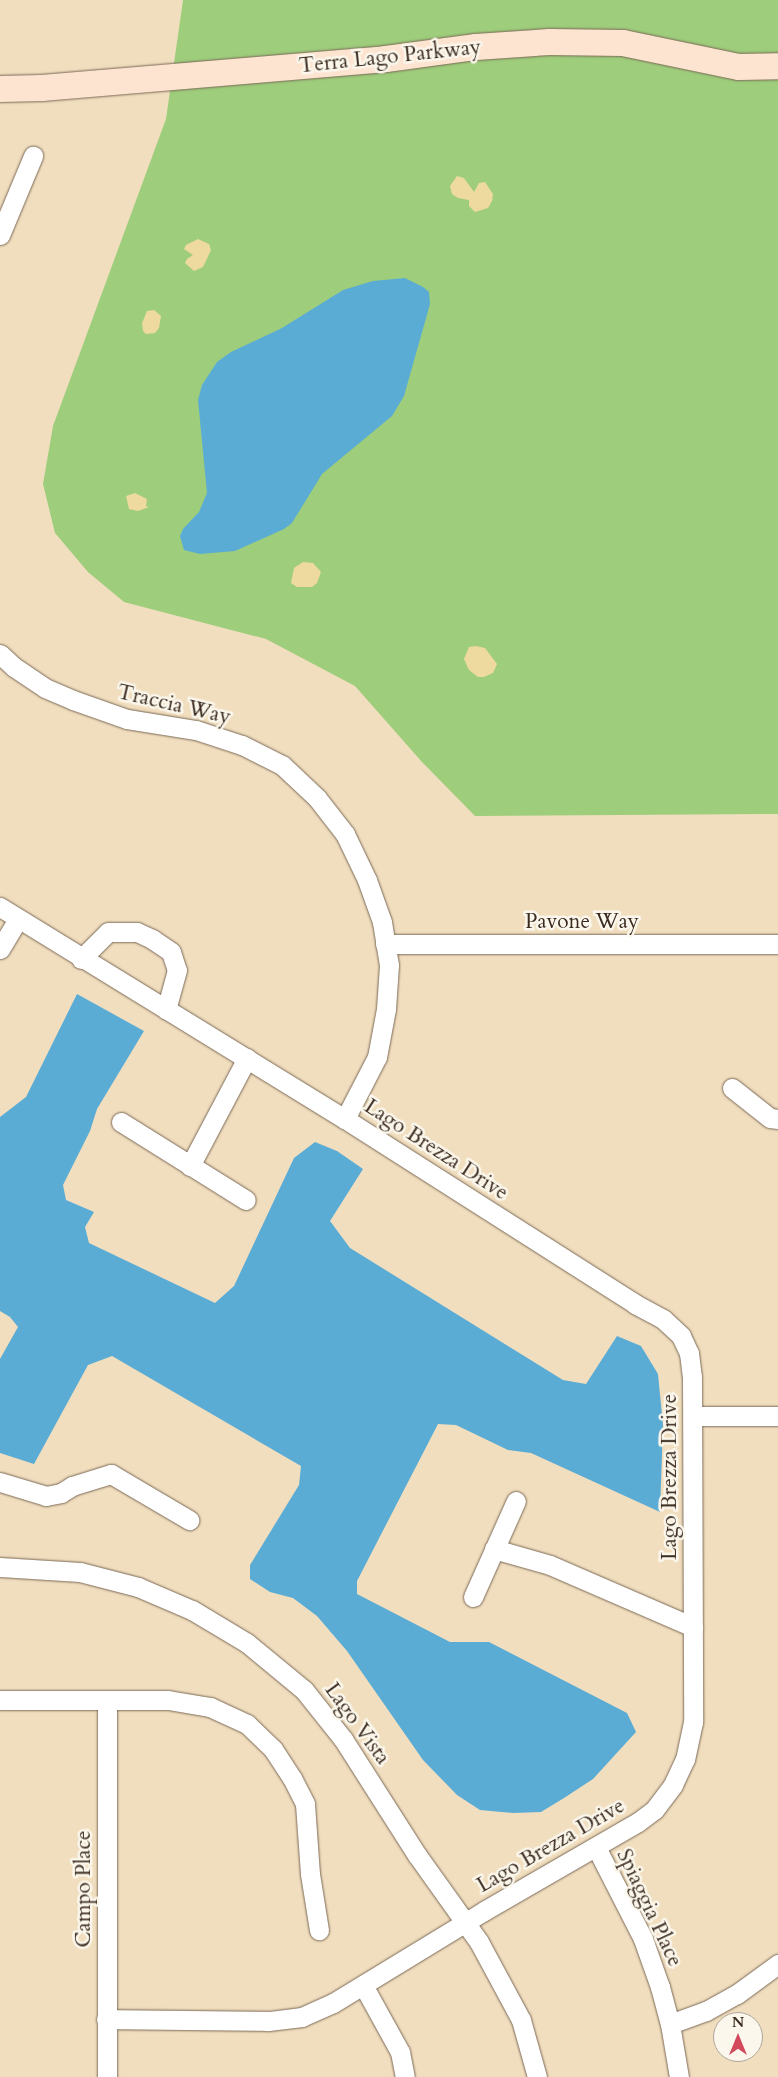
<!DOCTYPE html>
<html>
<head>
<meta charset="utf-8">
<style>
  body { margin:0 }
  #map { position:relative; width:778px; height:2077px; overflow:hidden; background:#f1debf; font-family:Cardo,serif }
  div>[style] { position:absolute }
  .green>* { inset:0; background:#9ecd7c }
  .sand>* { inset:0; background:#eeda9e }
  .water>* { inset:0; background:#5aacd5 }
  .roads { filter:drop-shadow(0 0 1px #7b6956) drop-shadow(0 0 1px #7b6956) }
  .street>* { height:19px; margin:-9.5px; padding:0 9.5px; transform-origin:9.5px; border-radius:9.5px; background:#fff }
  .secondary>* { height:26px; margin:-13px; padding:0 13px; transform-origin:13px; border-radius:13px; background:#fde4d1 }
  span { translate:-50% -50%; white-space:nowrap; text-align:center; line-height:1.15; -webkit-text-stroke:5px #fbf7ec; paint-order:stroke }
  .street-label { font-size:21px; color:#3b2a1e }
  .north { position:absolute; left:713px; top:2012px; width:50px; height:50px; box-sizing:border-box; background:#fbf7ec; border:1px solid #aea59a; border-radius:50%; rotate:0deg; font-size:14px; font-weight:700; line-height:20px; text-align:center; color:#3b2a1e }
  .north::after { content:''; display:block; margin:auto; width:18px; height:22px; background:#d1495b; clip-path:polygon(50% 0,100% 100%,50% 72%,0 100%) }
</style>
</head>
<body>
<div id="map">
  <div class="green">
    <i style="clip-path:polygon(183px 0,778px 0,778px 814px,475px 816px,422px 762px,355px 686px,266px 639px,124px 602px,88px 572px,55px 533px,43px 484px,53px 426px,166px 119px)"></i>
  </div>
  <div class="sand">
    <i style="clip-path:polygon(457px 176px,464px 178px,474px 192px,479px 183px,485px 182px,493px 194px,492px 201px,488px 208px,475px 212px,469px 206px,469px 200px,458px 198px,452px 194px,450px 186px)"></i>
    <i style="clip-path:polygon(198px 239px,209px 244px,211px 250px,203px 267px,194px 271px,185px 263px,187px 259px,193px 255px,184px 249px,186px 245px)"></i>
    <i style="clip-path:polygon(154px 310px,161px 316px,159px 328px,155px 333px,146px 334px,143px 331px,142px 323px,147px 311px)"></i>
    <i style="clip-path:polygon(135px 493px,147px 499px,146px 506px,149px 507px,138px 511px,129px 509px,126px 496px)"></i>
    <i style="clip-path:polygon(303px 562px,313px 563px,321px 572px,317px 583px,312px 587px,297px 587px,291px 583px,294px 568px)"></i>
    <i style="clip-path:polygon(476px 646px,485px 648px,497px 664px,493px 673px,484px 677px,478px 677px,469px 670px,464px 659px,469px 647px)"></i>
  </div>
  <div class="water">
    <i style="clip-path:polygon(405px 278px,423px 287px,429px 292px,430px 304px,404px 396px,392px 416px,322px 474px,292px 523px,284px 529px,235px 551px,200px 554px,184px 550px,180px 536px,183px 529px,199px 512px,207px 493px,198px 400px,202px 385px,217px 362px,231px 352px,282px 328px,343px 290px,373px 281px)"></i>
    <i style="clip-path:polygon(77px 994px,144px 1031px,97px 1109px,90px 1131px,63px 1185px,66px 1200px,94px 1212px,85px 1227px,89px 1243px,215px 1303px,234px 1286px,294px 1158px,315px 1142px,337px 1151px,363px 1169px,330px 1221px,350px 1248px,563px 1380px,586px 1384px,617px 1336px,641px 1346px,658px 1374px,663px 1425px,660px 1512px,531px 1453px,508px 1450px,456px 1425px,438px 1424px,357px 1581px,357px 1594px,450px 1642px,489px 1642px,627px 1713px,636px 1732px,593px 1779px,564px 1798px,541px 1812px,513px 1813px,480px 1810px,457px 1795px,423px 1760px,347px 1651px,317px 1616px,293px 1598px,270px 1592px,250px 1579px,250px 1565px,299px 1485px,301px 1466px,112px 1356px,88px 1365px,34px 1464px,0 1453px,0 1359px,18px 1327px,10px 1317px,0 1311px,0 1117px,26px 1097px)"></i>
  </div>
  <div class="roads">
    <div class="street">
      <i style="left:0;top:235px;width:86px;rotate:-67.3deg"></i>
      <i style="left:0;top:654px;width:19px;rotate:43deg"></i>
      <i style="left:14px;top:667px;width:37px;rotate:34deg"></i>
      <i style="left:45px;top:688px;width:30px;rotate:23deg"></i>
      <i style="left:73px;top:700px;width:57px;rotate:19.4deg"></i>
      <i style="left:127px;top:719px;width:70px;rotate:9.1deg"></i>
      <i style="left:196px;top:730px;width:48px;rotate:18.1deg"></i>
      <i style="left:242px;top:745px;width:45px;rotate:26.6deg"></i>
      <i style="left:282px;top:765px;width:48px;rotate:43.3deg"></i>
      <i style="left:317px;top:798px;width:46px;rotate:52.1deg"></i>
      <i style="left:345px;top:834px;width:51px;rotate:64.4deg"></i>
      <i style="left:367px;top:880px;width:45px;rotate:70.3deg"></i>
      <i style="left:382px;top:922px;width:44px;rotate:80.8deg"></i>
      <i style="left:389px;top:965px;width:44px;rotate:93.9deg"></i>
      <i style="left:386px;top:1009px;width:49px;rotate:100.6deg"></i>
      <i style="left:377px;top:1057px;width:70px;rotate:117.3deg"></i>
      <i style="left:0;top:907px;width:405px;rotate:31.6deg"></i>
      <i style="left:345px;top:1119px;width:344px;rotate:32.5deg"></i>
      <i style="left:635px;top:1304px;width:32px;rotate:28deg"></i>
      <i style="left:663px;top:1319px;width:25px;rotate:43deg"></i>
      <i style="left:681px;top:1336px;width:19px;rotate:65deg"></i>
      <i style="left:689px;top:1353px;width:24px;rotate:83deg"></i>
      <i style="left:692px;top:1377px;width:345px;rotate:89.8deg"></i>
      <i style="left:693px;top:1722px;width:38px;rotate:102deg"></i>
      <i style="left:685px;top:1759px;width:29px;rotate:115deg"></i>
      <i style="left:673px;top:1785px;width:31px;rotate:127deg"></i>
      <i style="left:654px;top:1810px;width:20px;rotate:143deg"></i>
      <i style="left:638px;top:1822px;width:178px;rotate:150deg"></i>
      <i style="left:484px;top:1911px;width:177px;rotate:148.6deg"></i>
      <i style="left:333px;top:2003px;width:34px;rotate:156deg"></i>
      <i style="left:302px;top:2017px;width:34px;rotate:173deg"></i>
      <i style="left:268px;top:2021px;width:162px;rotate:-179.3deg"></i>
      <i style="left:385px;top:944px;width:393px"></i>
      <i style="left:0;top:949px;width:35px;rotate:-59deg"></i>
      <i style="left:81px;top:959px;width:38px;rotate:-45deg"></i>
      <i style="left:108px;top:932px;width:29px"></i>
      <i style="left:137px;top:932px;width:17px;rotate:25deg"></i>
      <i style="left:152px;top:939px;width:23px;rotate:34deg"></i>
      <i style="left:171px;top:952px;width:19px;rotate:72deg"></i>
      <i style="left:177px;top:970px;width:41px;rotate:105.4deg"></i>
      <i style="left:732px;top:1088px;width:48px;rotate:38.3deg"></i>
      <i style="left:770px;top:1118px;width:8px;rotate:7deg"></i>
      <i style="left:121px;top:1122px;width:147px;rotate:32deg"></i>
      <i style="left:190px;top:1166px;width:122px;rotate:-62.2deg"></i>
      <i style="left:693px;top:1416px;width:85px"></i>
      <i style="left:0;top:1482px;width:48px;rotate:16.9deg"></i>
      <i style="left:46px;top:1496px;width:15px;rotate:-11deg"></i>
      <i style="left:61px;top:1493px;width:13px;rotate:-32deg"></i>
      <i style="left:72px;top:1486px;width:41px;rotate:-17.1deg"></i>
      <i style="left:111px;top:1474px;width:91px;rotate:30.5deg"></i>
      <i style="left:494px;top:1549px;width:58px;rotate:15.9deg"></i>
      <i style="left:550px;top:1565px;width:156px;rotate:23.4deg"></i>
      <i style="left:0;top:1567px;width:80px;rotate:3.6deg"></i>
      <i style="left:80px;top:1572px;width:60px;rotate:14.5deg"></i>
      <i style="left:138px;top:1587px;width:59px;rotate:23.1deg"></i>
      <i style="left:192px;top:1610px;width:64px;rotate:31deg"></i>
      <i style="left:247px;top:1643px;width:74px;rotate:39.5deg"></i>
      <i style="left:304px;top:1690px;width:63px;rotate:51.5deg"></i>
      <i style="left:343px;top:1739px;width:138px;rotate:57.5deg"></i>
      <i style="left:417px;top:1855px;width:107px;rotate:54.5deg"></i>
      <i style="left:479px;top:1942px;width:89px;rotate:61.7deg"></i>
      <i style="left:521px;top:2020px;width:59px;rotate:74.3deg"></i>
      <i style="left:473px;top:1597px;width:105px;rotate:-65.9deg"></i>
      <i style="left:0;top:1700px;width:168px"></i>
      <i style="left:168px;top:1700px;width:43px;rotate:9.5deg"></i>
      <i style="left:210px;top:1707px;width:41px;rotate:24.7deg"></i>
      <i style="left:247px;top:1724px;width:36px;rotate:44deg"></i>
      <i style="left:273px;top:1749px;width:35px;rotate:57deg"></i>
      <i style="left:292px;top:1778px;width:29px;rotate:63deg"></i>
      <i style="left:305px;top:1804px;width:70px;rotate:85.9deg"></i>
      <i style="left:310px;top:1874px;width:57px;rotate:80.9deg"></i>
      <i style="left:596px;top:1847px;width:103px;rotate:62.9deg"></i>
      <i style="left:643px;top:1939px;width:51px;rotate:70.5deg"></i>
      <i style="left:660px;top:1987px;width:38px;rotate:75deg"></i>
      <i style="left:670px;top:2024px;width:54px;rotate:80.4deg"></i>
      <i style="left:363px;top:1985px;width:77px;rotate:61.1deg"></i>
      <i style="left:400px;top:2052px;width:25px;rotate:79deg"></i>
      <i style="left:670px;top:2024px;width:38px;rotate:-20deg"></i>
      <i style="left:706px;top:2011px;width:35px;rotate:-29deg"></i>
      <i style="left:737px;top:1994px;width:51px;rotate:-36.2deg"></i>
      <i style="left:107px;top:2077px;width:377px;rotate:-90deg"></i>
    </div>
    <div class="secondary">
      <i style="left:0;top:89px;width:42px;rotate:-1.4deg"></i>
      <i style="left:42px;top:88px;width:345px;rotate:-4.8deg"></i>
      <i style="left:386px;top:59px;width:91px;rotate:-7.6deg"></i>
      <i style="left:476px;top:47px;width:74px;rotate:-3.9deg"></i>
      <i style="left:550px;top:42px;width:73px;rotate:0.8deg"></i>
      <i style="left:623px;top:43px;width:118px;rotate:11.7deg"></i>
      <i style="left:739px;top:67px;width:39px;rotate:-1deg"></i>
    </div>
  </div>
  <div class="street-label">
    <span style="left:390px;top:57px;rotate:-6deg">Terra Lago Parkway</span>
    <span style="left:174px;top:705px;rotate:13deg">Traccia Way</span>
    <span style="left:582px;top:922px">Pavone Way</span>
    <span style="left:436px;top:1150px;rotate:33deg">Lago Brezza Drive</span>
    <span style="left:670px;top:1477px;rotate:-90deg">Lago Brezza Drive</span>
    <span style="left:357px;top:1724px;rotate:54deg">Lago Vista</span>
    <span style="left:551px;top:1846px;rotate:-30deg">Lago Brezza Drive</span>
    <span style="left:84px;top:1889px;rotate:-90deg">Campo Place</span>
    <span style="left:649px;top:1908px;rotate:65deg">Spiaggia Place</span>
  </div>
  <div class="north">N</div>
</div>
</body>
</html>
